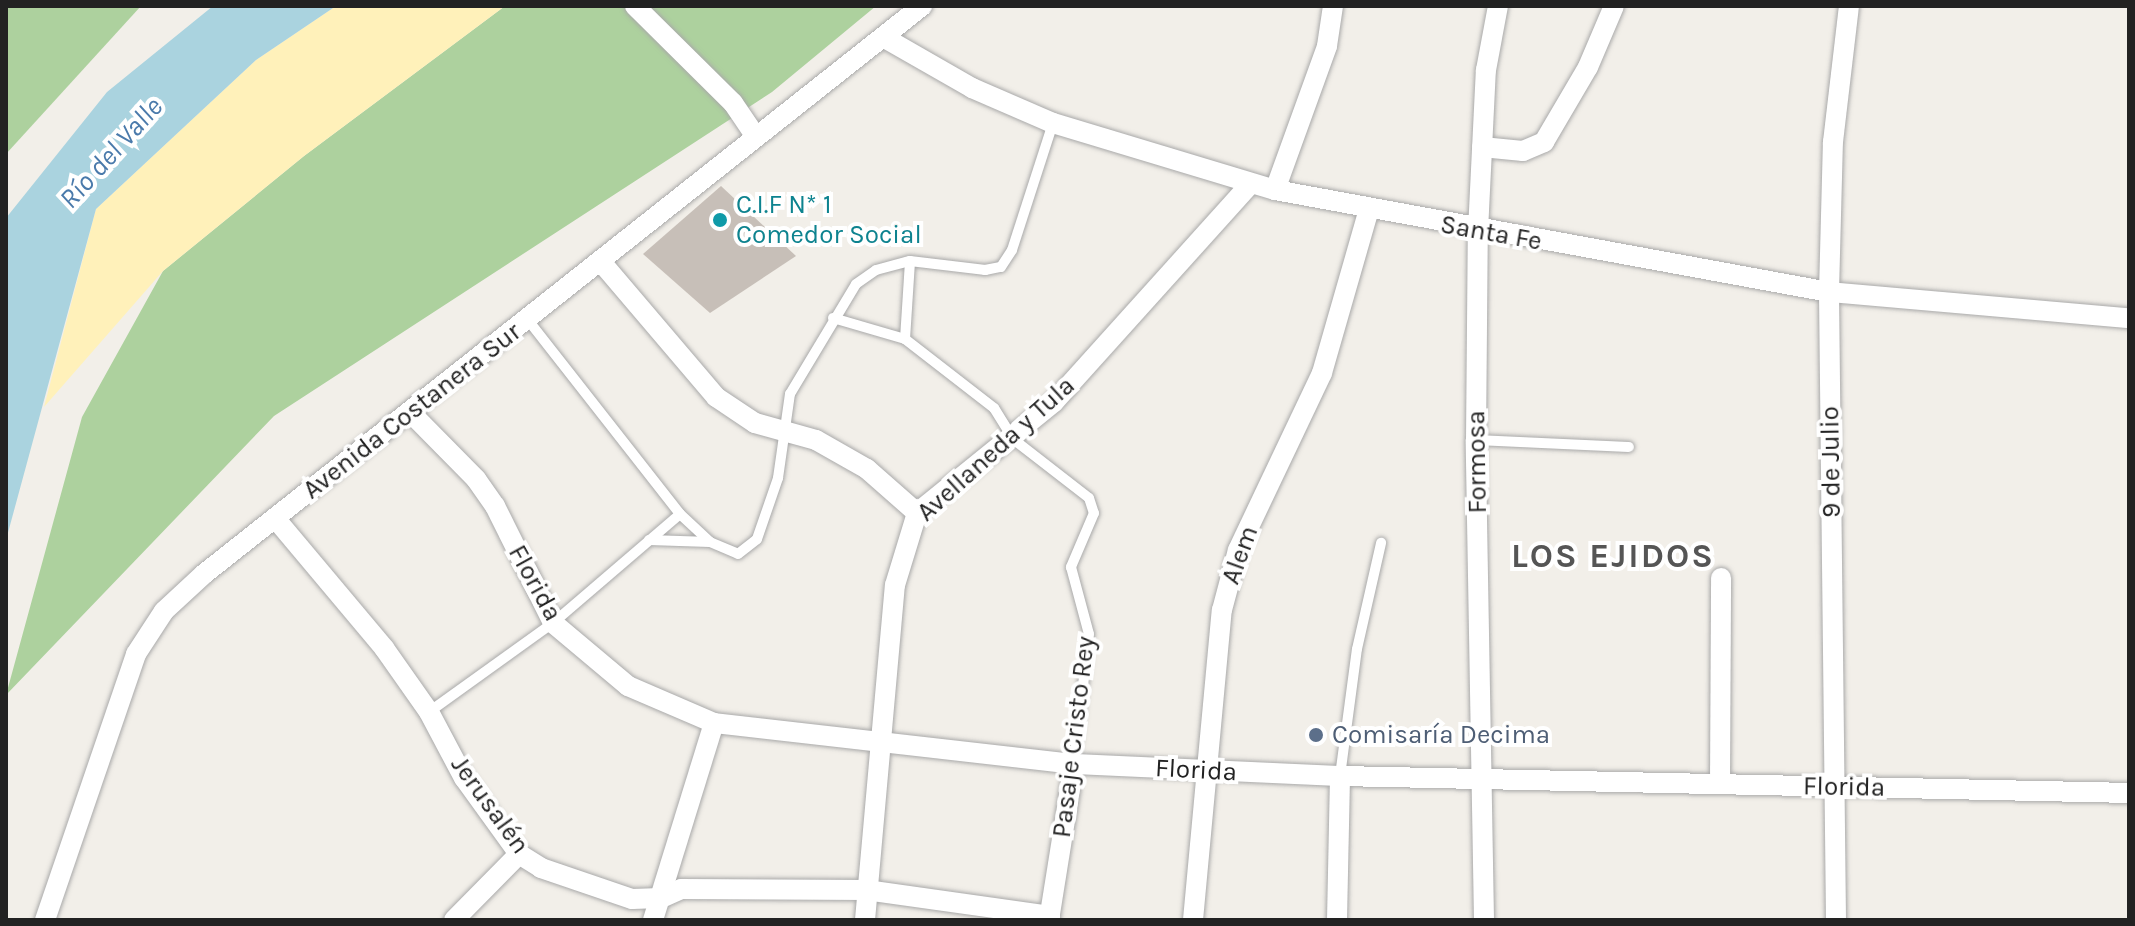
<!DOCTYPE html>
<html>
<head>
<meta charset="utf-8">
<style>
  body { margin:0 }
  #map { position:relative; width:2135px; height:926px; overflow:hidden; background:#f2efe9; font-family:Karla,sans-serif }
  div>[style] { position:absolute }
  .forest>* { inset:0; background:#add19e }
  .sand>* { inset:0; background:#fff1ba }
  .water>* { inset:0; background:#aad3df }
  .building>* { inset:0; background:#c7bfb8 }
  .roads { filter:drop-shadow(0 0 2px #a9a9a9) drop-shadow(0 0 2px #a9a9a9) }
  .service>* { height:10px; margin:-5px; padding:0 5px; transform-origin:5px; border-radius:5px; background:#fff }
  .minor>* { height:20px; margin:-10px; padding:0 10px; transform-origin:10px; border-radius:10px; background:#fff }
  .dots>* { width:22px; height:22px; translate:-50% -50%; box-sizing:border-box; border:4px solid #fff; border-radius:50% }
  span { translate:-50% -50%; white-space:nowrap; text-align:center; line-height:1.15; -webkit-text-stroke:8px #fff; paint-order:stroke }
  .culture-label { font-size:26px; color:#0d838f }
  .left { translate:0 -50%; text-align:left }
  .street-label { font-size:26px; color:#222 }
  .service-label { font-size:26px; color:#4e5e75 }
  .water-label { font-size:28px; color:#4a7aab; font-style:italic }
  .district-label { font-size:34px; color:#555; font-weight:700; letter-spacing:2px }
  .frame { position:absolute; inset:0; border:8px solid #222; pointer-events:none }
</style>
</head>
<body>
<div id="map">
  <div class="forest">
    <i style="clip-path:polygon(6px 6px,141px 6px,6px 154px)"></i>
    <i style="clip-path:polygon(505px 6px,876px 6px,772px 92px,274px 416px,6px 695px,82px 417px,163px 271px,304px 156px)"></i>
  </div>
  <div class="sand">
    <i style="clip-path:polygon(336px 6px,505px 6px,304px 156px,163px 271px,44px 407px,96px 209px,256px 60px)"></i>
  </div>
  <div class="water">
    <i style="clip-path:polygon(213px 6px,336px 6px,256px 60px,96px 209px,6px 540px,6px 218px,107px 92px)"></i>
  </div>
  <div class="building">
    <i style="clip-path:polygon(721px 186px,796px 256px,710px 313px,643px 254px)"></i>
  </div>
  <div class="roads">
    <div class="service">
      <i style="left:833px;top:318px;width:75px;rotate:16.3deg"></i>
      <i style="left:905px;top:339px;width:113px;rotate:37.8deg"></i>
      <i style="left:994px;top:408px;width:36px;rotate:58deg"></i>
      <i style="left:1013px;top:439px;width:96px;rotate:37.8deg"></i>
      <i style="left:1089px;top:498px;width:16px;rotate:72deg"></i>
      <i style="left:1094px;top:513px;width:59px;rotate:113.1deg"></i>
      <i style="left:1071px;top:567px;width:69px;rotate:75deg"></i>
      <i style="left:1089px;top:634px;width:131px;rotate:96.6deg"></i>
      <i style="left:528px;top:320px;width:246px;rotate:51.9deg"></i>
      <i style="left:680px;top:514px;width:41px;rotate:43deg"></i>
      <i style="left:710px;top:542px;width:30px;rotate:23deg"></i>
      <i style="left:738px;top:554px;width:24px;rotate:-38deg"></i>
      <i style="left:757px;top:539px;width:65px;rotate:-71deg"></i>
      <i style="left:778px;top:478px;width:85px;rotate:-81.9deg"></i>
      <i style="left:790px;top:394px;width:128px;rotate:-59deg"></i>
      <i style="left:856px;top:284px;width:24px;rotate:-35deg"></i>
      <i style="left:876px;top:270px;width:35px;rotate:-15deg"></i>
      <i style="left:910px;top:261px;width:76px;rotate:6.8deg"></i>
      <i style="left:985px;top:270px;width:16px;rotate:-11deg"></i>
      <i style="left:1001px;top:267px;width:20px;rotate:-57deg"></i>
      <i style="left:1012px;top:250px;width:133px;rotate:-72.1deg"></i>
      <i style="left:905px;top:339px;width:78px;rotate:-86.3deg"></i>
      <i style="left:1476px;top:440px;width:153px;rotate:2.6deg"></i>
      <i style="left:649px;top:540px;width:61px;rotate:1.9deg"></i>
      <i style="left:429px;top:712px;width:153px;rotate:-35.7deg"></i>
      <i style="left:553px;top:623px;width:167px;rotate:-40.6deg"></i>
      <i style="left:1340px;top:776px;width:128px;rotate:-82.4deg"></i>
      <i style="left:1357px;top:649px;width:109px;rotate:-77.2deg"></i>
    </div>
    <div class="minor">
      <i style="left:635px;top:6px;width:138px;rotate:44.7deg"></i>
      <i style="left:733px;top:103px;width:41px;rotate:55.9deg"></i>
      <i style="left:883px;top:37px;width:103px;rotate:29.8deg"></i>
      <i style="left:972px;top:88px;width:88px;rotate:23.4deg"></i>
      <i style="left:1053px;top:123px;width:232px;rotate:16.8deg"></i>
      <i style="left:1275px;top:190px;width:563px;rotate:10.43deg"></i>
      <i style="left:1829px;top:292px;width:301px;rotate:5deg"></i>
      <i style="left:1482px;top:147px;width:41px;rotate:5.6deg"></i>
      <i style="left:1523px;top:151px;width:23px;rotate:-23deg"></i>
      <i style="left:1544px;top:142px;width:87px;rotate:-59.6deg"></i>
      <i style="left:1588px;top:67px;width:66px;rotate:-66.9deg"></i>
      <i style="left:1275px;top:190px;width:153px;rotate:-70.1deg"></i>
      <i style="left:1327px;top:46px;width:40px;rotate:-81.5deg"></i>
      <i style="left:602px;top:263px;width:176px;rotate:49.6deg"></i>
      <i style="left:716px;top:397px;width:47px;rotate:33.7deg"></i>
      <i style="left:755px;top:423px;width:63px;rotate:15.6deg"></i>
      <i style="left:816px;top:440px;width:59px;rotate:29.6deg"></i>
      <i style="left:867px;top:469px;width:67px;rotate:41.3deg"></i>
      <i style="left:411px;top:413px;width:93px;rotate:45.4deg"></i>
      <i style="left:476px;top:479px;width:33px;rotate:55deg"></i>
      <i style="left:495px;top:506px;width:131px;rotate:63.6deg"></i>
      <i style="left:553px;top:623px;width:98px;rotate:40deg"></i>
      <i style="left:628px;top:686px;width:94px;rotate:23.3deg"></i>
      <i style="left:714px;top:723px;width:362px;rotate:6.5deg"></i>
      <i style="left:1074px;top:764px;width:266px;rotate:2.6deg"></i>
      <i style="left:1340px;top:776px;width:789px;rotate:1.23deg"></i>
      <i style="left:275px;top:518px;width:170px;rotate:50deg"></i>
      <i style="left:384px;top:648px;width:78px;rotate:54.9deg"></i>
      <i style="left:429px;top:712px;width:75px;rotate:62.1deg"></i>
      <i style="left:464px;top:778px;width:94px;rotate:54.1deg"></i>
      <i style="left:519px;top:854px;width:26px;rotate:32deg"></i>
      <i style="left:541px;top:868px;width:96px;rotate:18.8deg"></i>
      <i style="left:632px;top:899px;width:29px;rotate:-2deg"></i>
      <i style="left:661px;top:898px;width:22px;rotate:-24deg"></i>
      <i style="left:681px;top:889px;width:185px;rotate:0.3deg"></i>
      <i style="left:866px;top:890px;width:186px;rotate:8deg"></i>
      <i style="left:1720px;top:784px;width:206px;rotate:-89.7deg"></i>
      <i style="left:45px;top:920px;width:281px;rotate:-71.1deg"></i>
      <i style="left:136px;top:654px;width:51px;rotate:-56.9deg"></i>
      <i style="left:164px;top:611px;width:54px;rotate:-42.8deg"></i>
      <i style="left:204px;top:574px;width:916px;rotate:-38.35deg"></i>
      <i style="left:454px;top:920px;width:93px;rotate:-45.4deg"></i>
      <i style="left:653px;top:920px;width:206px;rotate:-72.8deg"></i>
      <i style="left:865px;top:920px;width:336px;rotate:-84.9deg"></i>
      <i style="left:895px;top:585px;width:75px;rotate:-73deg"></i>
      <i style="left:917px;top:513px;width:176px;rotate:-39deg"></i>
      <i style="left:1054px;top:402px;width:293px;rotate:-48deg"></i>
      <i style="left:1049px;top:920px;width:158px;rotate:-80.9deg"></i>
      <i style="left:1193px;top:920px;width:311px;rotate:-84.7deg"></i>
      <i style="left:1222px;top:610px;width:62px;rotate:-75.1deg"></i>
      <i style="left:1238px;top:550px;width:196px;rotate:-64.6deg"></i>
      <i style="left:1322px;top:373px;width:171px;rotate:-74deg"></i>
      <i style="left:1337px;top:920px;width:144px;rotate:-88.8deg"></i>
      <i style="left:1484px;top:920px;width:480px;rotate:-91deg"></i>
      <i style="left:1476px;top:440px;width:209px;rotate:-89.5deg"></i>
      <i style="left:1478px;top:231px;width:161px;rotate:-87.2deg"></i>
      <i style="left:1486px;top:70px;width:65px;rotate:-79.4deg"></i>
      <i style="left:1836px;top:920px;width:628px;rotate:-90.64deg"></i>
      <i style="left:1829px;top:292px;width:150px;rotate:-88.5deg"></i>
      <i style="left:1833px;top:142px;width:137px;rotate:-83.3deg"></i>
    </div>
  </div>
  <div class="dots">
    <i style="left:720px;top:220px;background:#0f9aa8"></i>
    <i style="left:1316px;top:735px;background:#5c6f8a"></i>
  </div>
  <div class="culture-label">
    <span class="left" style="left:736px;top:220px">C.I.F N* 1<br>Comedor Social</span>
  </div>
  <div class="street-label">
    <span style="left:1491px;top:233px;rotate:10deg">Santa Fe</span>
    <span style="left:412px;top:411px;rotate:-38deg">Avenida Costanera Sur</span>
    <span style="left:996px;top:449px;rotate:-42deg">Avellaneda y Tula</span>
    <span style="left:1477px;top:462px;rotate:-91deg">Formosa</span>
    <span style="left:1831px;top:462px;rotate:-91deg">9 de Julio</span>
    <span style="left:1240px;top:555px;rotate:-70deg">Alem</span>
    <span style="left:535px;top:583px;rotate:61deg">Florida</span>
    <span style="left:1074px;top:737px;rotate:-83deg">Pasaje Cristo Rey</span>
    <span style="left:1196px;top:770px;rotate:3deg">Florida</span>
    <span style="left:1844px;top:787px;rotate:1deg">Florida</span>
    <span style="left:490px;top:805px;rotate:54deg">Jerusalén</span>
  </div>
  <div class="service-label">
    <span class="left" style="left:1332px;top:735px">Comisaría Decima</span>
  </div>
  <div class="water-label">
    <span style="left:111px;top:153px;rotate:-48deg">Río del Valle</span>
  </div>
  <div class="district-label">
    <span style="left:1613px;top:557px">LOS EJIDOS</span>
  </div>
  <div class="frame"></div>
</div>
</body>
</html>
